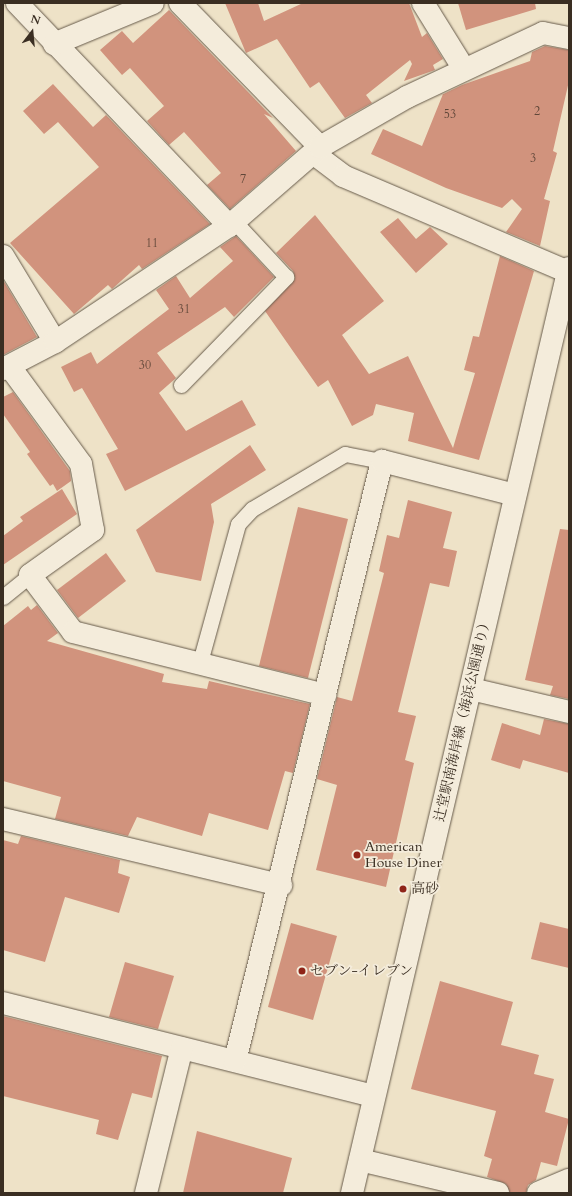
<!DOCTYPE html>
<html>
<head>
<meta charset="utf-8">
<style>
  body { margin:0 }
  #map { position:relative; width:572px; height:1196px; overflow:hidden; background:#eee2c7; font-family:Cardo,"Noto Serif JP",serif }
  div>[style] { position:absolute }
  .building>* { inset:0; background:#d1937d }
  .roads { filter:drop-shadow(0 0 1px #675b4b) drop-shadow(0 0 1px #675b4b) }
  .lane>* { height:15px; margin:-7.5px; padding:0 7.5px; transform-origin:7.5px; border-radius:7.5px; background:#f4ecdb }
  .street>* { height:22px; margin:-11px; padding:0 11px; transform-origin:11px; border-radius:11px; background:#f4ecdb }
  .secondary>* { height:22px; margin:-11px; padding:0 11px; transform-origin:11px; border-radius:11px; background:#f4ecdb }
  .dots>* { width:11px; height:11px; translate:-50% -50%; box-sizing:border-box; border:2px solid #f4ecdb; border-radius:50% }
  span { translate:-50% -50%; white-space:nowrap; text-align:center; line-height:1.15; -webkit-text-stroke:3.5px #f4ecdb; paint-order:stroke }
  .number-label { font-size:12px; color:#604739 }
  .number-label span { -webkit-text-stroke-width:0 }
  .street-label { font-size:14px; color:#3a2e22 }
  .poi-label { font-size:14px; color:#3a2e22 }
  .left { translate:0 -50%; text-align:left }
  .frame { position:absolute; inset:0; border:4px solid #3a2e22; pointer-events:none }
  .north { position:absolute; left:12px; top:12px; width:40px; height:40px; -webkit-text-stroke:3px #f4ecdb; paint-order:stroke; rotate:16deg; font-size:11px; font-weight:700; line-height:16px; text-align:center; color:#3a2e22 }
  .north::after { content:''; display:block; margin:auto; width:14px; height:18px; background:#3a2e22; clip-path:polygon(50% 0,100% 100%,50% 72%,0 100%) }
</style>
</head>
<body>
<div id="map">
  <div class="building">
    <i style="clip-path:polygon(225px 3px,258px 3px,264px 21px,303px 3px,409px 3px,422px 37px,427px 33px,443px 59px,433px 65px,435px 70px,404px 81px,412px 64px,410px 60px,366px 95px,372px 103px,345px 118px,319px 82px,310px 88px,277px 39px,246px 53px)"></i>
    <i style="clip-path:polygon(458px 3px,535px 3px,536px 9px,466px 30px)"></i>
    <i style="clip-path:polygon(169px 10px,273px 118px,264px 114px,296px 151px,230px 209px,207px 185px,221px 173px,184px 132px,169px 145px,147px 121px,164px 106px,130px 68px,122px 75px,100px 50px,122px 31px,133px 43px)"></i>
    <i style="clip-path:polygon(545px 46px,569px 50px,569px 81px,553px 151px,557px 153px,544px 199px,550px 201px,540px 246px,506px 232px,522px 209px,512px 199px,502px 208px,446px 188px,371px 154px,383px 129px,422px 146px,443px 94px,433px 99px,462px 85px,530px 61px,532px 52px)"></i>
    <i style="clip-path:polygon(53px 84px,93px 127px,106px 115px,210px 224px,142px 269px,139px 265px,112px 289px,108px 285px,74px 314px,10px 243px,99px 167px,58px 122px,44px 134px,23px 111px)"></i>
    <i style="clip-path:polygon(315px 215px,384px 301px,342px 335px,369px 374px,408px 356px,453px 448px,475px 373px,464px 370px,473px 336px,479px 337px,500px 256px,534px 271px,479px 460px,408px 441px,414px 413px,376px 404px,373px 415px,352px 426px,328px 380px,318px 387px,265px 311px,295px 279px,293px 271px,276px 253px)"></i>
    <i style="clip-path:polygon(398px 218px,416px 239px,430px 227px,448px 244px,416px 273px,380px 232px)"></i>
    <i style="clip-path:polygon(236px 236px,274px 277px,234px 317px,225px 307px,157px 353px,176px 378px,159px 393px,186px 431px,242px 400px,256px 425px,125px 491px,106px 454px,118px 449px,82px 388px,74px 392px,61px 367px,91px 352px,97px 364px,169px 309px,156px 290px,176px 276px,190px 298px,233px 261px,220px 247px)"></i>
    <i style="clip-path:polygon(3px 280px,37px 337px,3px 355px)"></i>
    <i style="clip-path:polygon(13px 392px,70px 471px,71px 481px,57px 491px,53px 484px,50px 486px,27px 454px,30px 452px,3px 414px,3px 397px)"></i>
    <i style="clip-path:polygon(250px 445px,266px 470px,211px 504px,214px 522px,201px 581px,156px 572px,136px 530px)"></i>
    <i style="clip-path:polygon(62px 489px,77px 514px,3px 565px,3px 536px,23px 521px,20px 517px)"></i>
    <i style="clip-path:polygon(408px 500px,452px 512px,443px 548px,457px 551px,449px 587px,430px 583px,398px 712px,416px 716px,405px 760px,414px 763px,386px 887px,316px 870px,337px 785px,317px 779px,337px 697px,352px 701px,384px 573px,379px 571px,387px 535px,399px 538px)"></i>
    <i style="clip-path:polygon(298px 507px,348px 519px,308px 678px,259px 666px)"></i>
    <i style="clip-path:polygon(560px 529px,569px 530px,569px 699px,550px 695px,553px 686px,525px 680px)"></i>
    <i style="clip-path:polygon(106px 553px,126px 581px,78px 618px,57px 590px)"></i>
    <i style="clip-path:polygon(37px 605px,58px 633px,47px 641px,164px 674px,162px 682px,207px 689px,209px 681px,310px 704px,293px 773px,285px 771px,268px 830px,209px 813px,202px 836px,137px 817px,128px 836px,55px 819px,61px 797px,3px 781px,3px 626px,28px 606px,31px 610px)"></i>
    <i style="clip-path:polygon(544px 719px,569px 724px,569px 773px,523px 760px,520px 769px,491px 760px,502px 723px,540px 735px)"></i>
    <i style="clip-path:polygon(21px 836px,120px 860px,118px 873px,130px 877px,119px 913px,65px 897px,45px 962px,3px 950px,3px 840px,18px 844px)"></i>
    <i style="clip-path:polygon(540px 922px,569px 929px,569px 968px,531px 959px)"></i>
    <i style="clip-path:polygon(291px 923px,337px 936px,313px 1020px,268px 1007px)"></i>
    <i style="clip-path:polygon(125px 962px,174px 976px,158px 1029px,109px 1017px)"></i>
    <i style="clip-path:polygon(440px 981px,513px 1002px,501px 1045px,539px 1055px,534px 1074px,554px 1079px,545px 1112px,569px 1119px,557px 1166px,541px 1162px,536px 1180px,528px 1185px,526px 1193px,510px 1193px,506px 1184px,487px 1177px,492px 1159px,484px 1156px,496px 1111px,411px 1089px)"></i>
    <i style="clip-path:polygon(3px 1016px,162px 1056px,152px 1098px,132px 1093px,118px 1140px,96px 1134px,99px 1120px,3px 1096px)"></i>
    <i style="clip-path:polygon(197px 1131px,292px 1158px,283px 1193px,183px 1193px)"></i>
  </div>
  <div class="roads">
    <div class="lane">
      <i style="left:181px;top:385px;width:151px;rotate:-45.8deg"></i>
      <i style="left:286px;top:277px;width:76px;rotate:-132.9deg"></i>
      <i style="left:3px;top:597px;width:35px;rotate:-39deg"></i>
      <i style="left:200px;top:662px;width:143px;rotate:-74.6deg"></i>
      <i style="left:238px;top:524px;width:21px;rotate:-47deg"></i>
      <i style="left:252px;top:509px;width:108px;rotate:-30.6deg"></i>
      <i style="left:345px;top:454px;width:38px;rotate:11deg"></i>
    </div>
    <div class="street">
      <i style="left:17px;top:3px;width:308px;rotate:46.4deg"></i>
      <i style="left:180px;top:3px;width:201px;rotate:45.8deg"></i>
      <i style="left:423px;top:3px;width:78px;rotate:58.2deg"></i>
      <i style="left:54px;top:44px;width:107px;rotate:-22.5deg"></i>
      <i style="left:313px;top:153px;width:38px;rotate:37deg"></i>
      <i style="left:343px;top:176px;width:245px;rotate:23.1deg"></i>
      <i style="left:3px;top:256px;width:100px;rotate:58.8deg"></i>
      <i style="left:10px;top:367px;width:120px;rotate:53.8deg"></i>
      <i style="left:81px;top:464px;width:67px;rotate:79.7deg"></i>
      <i style="left:93px;top:530px;width:77px;rotate:144.5deg"></i>
      <i style="left:30px;top:575px;width:71px;rotate:53deg"></i>
      <i style="left:73px;top:632px;width:260px;rotate:14deg"></i>
      <i style="left:3px;top:369px;width:59px;rotate:-27.4deg"></i>
      <i style="left:55px;top:342px;width:209px;rotate:-33.7deg"></i>
      <i style="left:229px;top:226px;width:121px;rotate:-41deg"></i>
      <i style="left:320px;top:147px;width:100px;rotate:-29.9deg"></i>
      <i style="left:407px;top:97px;width:150px;rotate:-25.2deg"></i>
      <i style="left:543px;top:33px;width:26px;rotate:11deg"></i>
      <i style="left:471px;top:689px;width:101px;rotate:13.2deg"></i>
      <i style="left:3px;top:819px;width:286px;rotate:13.4deg"></i>
      <i style="left:3px;top:1003px;width:382px;rotate:14.1deg"></i>
      <i style="left:235px;top:1061px;width:618px;rotate:-76.23deg"></i>
      <i style="left:382px;top:461px;width:137px;rotate:14.3deg"></i>
      <i style="left:360px;top:1160px;width:142px;rotate:13.4deg"></i>
      <i style="left:146px;top:1193px;width:149px;rotate:-76.1deg"></i>
      <i style="left:538px;top:1193px;width:34px;rotate:-23deg"></i>
    </div>
    <div class="secondary">
      <i style="left:352px;top:1193px;width:950px;rotate:-76.8deg"></i>
    </div>
  </div>
  <div class="dots">
    <i style="left:357px;top:855px;background:#8f2418"></i>
    <i style="left:403px;top:889px;background:#8f2418"></i>
    <i style="left:302px;top:971px;background:#8f2418"></i>
  </div>
  <div class="number-label">
    <span style="left:537px;top:112px">2</span>
    <span style="left:450px;top:115px">53</span>
    <span style="left:533px;top:159px">3</span>
    <span style="left:243px;top:180px">7</span>
    <span style="left:152px;top:244px">11</span>
    <span style="left:184px;top:310px">31</span>
    <span style="left:145px;top:366px">30</span>
  </div>
  <div class="street-label">
    <span style="left:463px;top:719px;rotate:-77deg">辻堂駅南海岸線（海浜公園通り）</span>
  </div>
  <div class="poi-label">
    <span class="left" style="left:365px;top:855px">American<br>House Diner</span>
    <span class="left" style="left:411px;top:889px">高砂</span>
    <span class="left" style="left:310px;top:971px">セブン-イレブン</span>
  </div>
  <div class="frame"></div>
  <div class="north">N</div>
</div>
</body>
</html>
